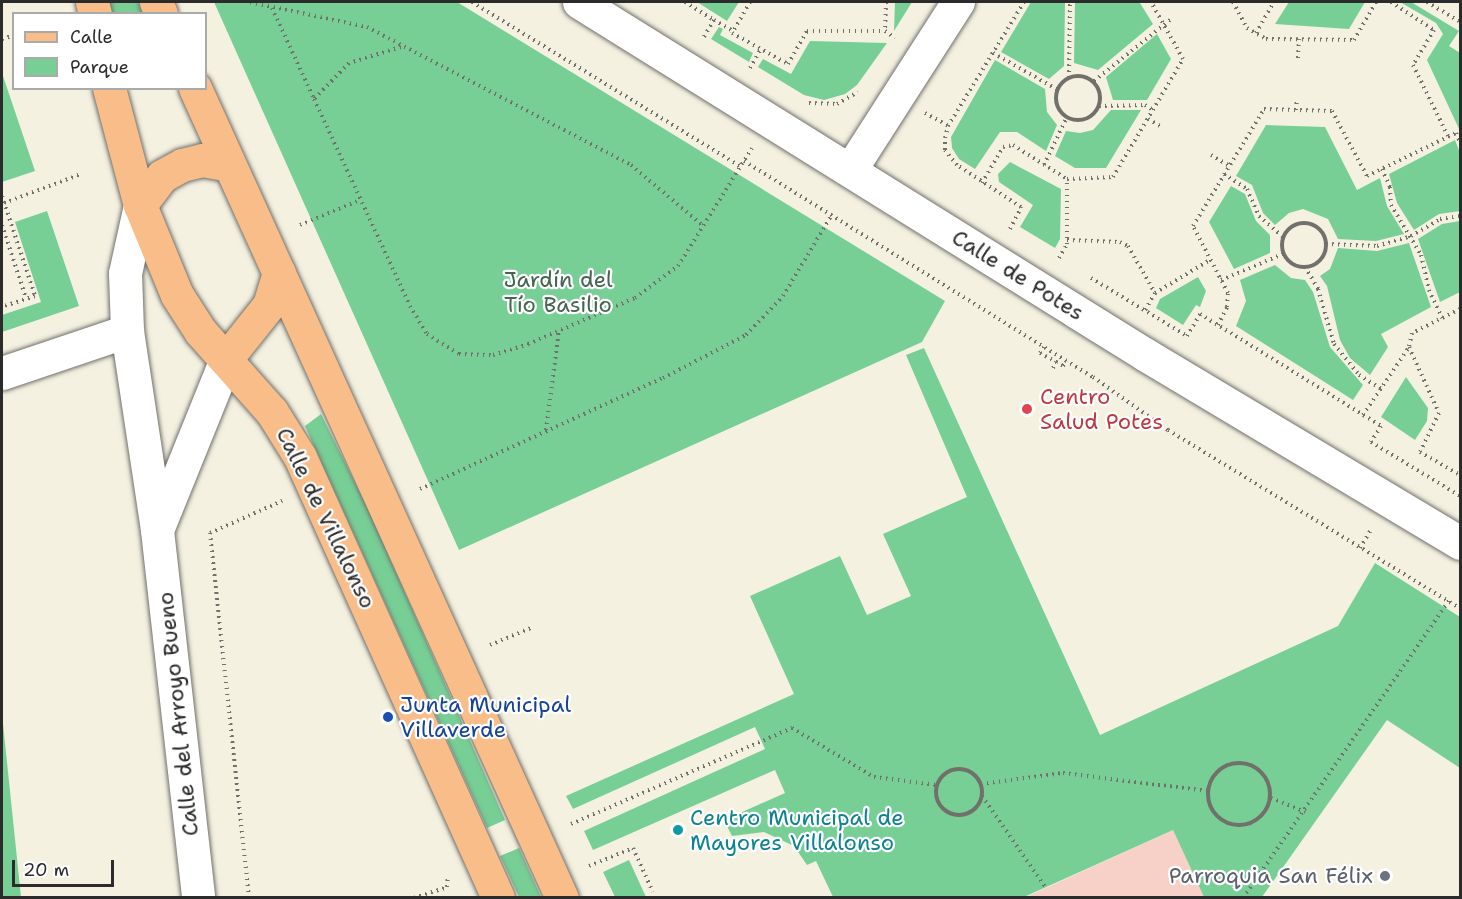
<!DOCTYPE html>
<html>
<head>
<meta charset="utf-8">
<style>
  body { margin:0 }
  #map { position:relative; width:1462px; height:899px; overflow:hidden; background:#f4f1e1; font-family:"Shantell Sans",sans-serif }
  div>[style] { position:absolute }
  .built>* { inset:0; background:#f7d1c7 }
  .green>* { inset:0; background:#77cf96 }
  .path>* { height:4px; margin-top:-2px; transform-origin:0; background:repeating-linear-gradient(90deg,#71706b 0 1.5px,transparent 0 6px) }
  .path>.ring { margin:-2px; padding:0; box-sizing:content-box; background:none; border:4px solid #71706b; border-radius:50% }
  .roads { filter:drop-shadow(0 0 2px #71706b) drop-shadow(0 0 2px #71706b) }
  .minor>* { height:33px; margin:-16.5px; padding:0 16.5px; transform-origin:16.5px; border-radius:16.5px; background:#fff }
  .major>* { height:33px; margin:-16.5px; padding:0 16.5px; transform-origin:16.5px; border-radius:16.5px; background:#f8bd89 }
  .dots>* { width:16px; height:16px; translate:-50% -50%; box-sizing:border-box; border:3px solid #fff; border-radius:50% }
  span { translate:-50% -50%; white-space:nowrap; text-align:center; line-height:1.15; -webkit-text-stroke:4.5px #fff; paint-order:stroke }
  .street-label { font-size:22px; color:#2b2b2b }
  .park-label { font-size:22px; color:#466450 }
  .health-label { font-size:22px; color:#be3a42 }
  .left { translate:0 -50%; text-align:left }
  .transit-label { font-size:22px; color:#164399 }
  .culture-label { font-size:22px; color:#0d838f }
  .worship-label { font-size:22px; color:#5b616d }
  .right { translate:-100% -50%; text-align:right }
  .frame { position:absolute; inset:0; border:3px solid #2b2b2b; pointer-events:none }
  .legend { position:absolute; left:12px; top:12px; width:195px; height:78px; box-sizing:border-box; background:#fff; border:2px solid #aaa; margin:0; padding:8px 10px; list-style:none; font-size:18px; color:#2b2b2b }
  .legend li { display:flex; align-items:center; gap:12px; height:30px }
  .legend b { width:30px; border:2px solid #aaa }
  .scale { position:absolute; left:12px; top:860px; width:102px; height:27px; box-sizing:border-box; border:3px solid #2b2b2b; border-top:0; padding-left:8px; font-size:18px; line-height:21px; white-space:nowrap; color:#2b2b2b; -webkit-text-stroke:4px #fff; paint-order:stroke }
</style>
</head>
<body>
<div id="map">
  <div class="built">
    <i style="clip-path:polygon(1173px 830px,1204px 897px,1024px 898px)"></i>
  </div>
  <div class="green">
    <i style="clip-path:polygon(109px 2px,138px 2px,144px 13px,112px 13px)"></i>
    <i style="clip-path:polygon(214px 2px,457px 2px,945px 301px,922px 342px,459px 550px)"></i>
    <i style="clip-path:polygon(697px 2px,739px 2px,727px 21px)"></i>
    <i style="clip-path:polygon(895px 2px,912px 2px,894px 31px)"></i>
    <i style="clip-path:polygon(1031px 2px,1065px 2px,1064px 66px,1049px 79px,1001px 52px)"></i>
    <i style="clip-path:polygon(1075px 2px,1140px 3px,1153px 24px,1098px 70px,1074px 63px)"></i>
    <i style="clip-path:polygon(1289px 2px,1365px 2px,1349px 29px,1275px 24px)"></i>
    <i style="clip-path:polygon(1400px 2px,1411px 2px,1459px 31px,1449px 46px,1460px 53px,1460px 131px,1427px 60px,1443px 34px,1436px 23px)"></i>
    <i style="clip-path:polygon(719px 27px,723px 29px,720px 35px,753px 53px,749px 62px,711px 39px)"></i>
    <i style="clip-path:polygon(1157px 34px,1171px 59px,1147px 100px,1113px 100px,1106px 77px)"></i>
    <i style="clip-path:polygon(810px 41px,887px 43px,857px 85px,845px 94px,824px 100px,804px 95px,758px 67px,763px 59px,791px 74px)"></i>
    <i style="clip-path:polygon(995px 60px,1045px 89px,1047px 112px,1057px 125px,1046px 151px,1017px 132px,1000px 132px,975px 169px,959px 159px,952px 148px,951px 137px)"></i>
    <i style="clip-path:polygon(2px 73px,35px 171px,2px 182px)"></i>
    <i style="clip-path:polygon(1111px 110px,1141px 110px,1106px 168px,1075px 168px,1055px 156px,1066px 131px,1080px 133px,1093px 130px)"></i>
    <i style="clip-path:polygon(1266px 125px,1325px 127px,1357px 190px,1380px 178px,1387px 206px,1404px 234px,1376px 241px,1338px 239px,1328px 219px,1303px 209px,1289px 213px,1275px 225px,1263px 213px,1252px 185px,1236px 176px)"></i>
    <i style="clip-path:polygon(1455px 140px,1460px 153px,1460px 211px,1439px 214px,1414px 230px,1397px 203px,1389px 174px)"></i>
    <i style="clip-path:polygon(1010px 162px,1061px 189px,1060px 239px,1055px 248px,1020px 227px,1033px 205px,999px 182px,998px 174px)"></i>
    <i style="clip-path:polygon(1231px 186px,1245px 194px,1256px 221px,1270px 235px,1270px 253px,1234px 269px,1209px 222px)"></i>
    <i style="clip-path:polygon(47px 211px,79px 306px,2px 332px,2px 315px,41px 302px,15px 222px)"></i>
    <i style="clip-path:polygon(1460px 221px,1460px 292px,1440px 302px,1418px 239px,1442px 224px)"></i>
    <i style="clip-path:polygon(1409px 243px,1431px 307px,1381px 334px,1388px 347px,1370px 375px,1350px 358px,1340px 340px,1327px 286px,1320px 276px,1330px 269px,1338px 248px,1377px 251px)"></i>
    <i style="clip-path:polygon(1275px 265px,1291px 278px,1305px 280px,1313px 292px,1330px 347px,1363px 385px,1353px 400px,1236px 326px,1246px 301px,1240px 280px)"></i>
    <i style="clip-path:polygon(1198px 277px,1206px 291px,1200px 307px,1196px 305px,1183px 325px,1156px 308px,1160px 299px)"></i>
    <i style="clip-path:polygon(924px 348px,1100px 735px,1338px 626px,1375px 563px,1460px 617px,1460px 768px,1387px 720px,1262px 897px,1204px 897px,1173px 830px,1024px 897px,833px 897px,816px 861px,807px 865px,794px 846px,764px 832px,732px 836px,724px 820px,785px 793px,775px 770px,593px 850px,584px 831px,765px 749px,755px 727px,573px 809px,566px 796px,794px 694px,750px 596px,840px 556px,867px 615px,911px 596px,883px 534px,967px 497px,906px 355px)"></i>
    <i style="clip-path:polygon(1406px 377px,1428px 408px,1427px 421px,1415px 440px,1381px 417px)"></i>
    <i style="clip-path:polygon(321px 414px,368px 509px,505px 820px,487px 828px,305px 426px)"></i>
    <i style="clip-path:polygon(2px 714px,21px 897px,2px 897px)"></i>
    <i style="clip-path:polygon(519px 848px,541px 897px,519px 897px,500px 856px)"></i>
    <i style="clip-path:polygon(629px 860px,646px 897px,615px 897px,603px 872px)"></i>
  </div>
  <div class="path">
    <i style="left:250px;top:2px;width:120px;rotate:12.1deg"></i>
    <i style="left:367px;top:27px;width:298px;rotate:27.6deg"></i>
    <i style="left:631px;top:165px;width:93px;rotate:40.2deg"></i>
    <i style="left:472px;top:2px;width:314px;rotate:31.5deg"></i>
    <i style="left:685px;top:2px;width:34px;rotate:32deg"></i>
    <i style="left:714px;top:20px;width:23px;rotate:121deg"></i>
    <i style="left:750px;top:2px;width:36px;rotate:120deg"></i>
    <i style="left:732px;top:33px;width:64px;rotate:29deg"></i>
    <i style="left:788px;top:64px;width:38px;rotate:-60deg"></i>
    <i style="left:807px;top:31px;width:78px"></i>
    <i style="left:886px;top:2px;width:29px;rotate:92deg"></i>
    <i style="left:885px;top:31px;width:12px;rotate:35deg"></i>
    <i style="left:1233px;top:2px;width:30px;rotate:62deg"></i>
    <i style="left:1247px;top:28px;width:22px;rotate:30deg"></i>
    <i style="left:1266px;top:39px;width:88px;rotate:0.7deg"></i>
    <i style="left:1354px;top:40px;width:44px;rotate:-59.9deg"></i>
    <i style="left:1391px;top:2px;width:51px;rotate:33.1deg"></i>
    <i style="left:1434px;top:30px;width:41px;rotate:121deg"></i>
    <i style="left:1413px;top:65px;width:79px;rotate:63.8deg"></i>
    <i style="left:1427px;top:2px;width:39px;rotate:31deg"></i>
    <i style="left:272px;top:8px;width:100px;rotate:65.2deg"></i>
    <i style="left:714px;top:20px;width:22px;rotate:30deg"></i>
    <i style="left:1256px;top:33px;width:36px;rotate:-60deg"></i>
    <i style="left:2px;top:39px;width:13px;rotate:-18deg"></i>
    <i style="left:401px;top:47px;width:54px;rotate:162.9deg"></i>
    <i style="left:349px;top:63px;width:50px;rotate:134.2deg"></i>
    <i style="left:314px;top:99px;width:228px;rotate:65.1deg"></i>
    <i style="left:410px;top:306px;width:33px;rotate:59deg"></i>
    <i style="left:427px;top:334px;width:38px;rotate:32deg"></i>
    <i style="left:459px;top:354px;width:34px;rotate:2deg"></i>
    <i style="left:493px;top:355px;width:37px;rotate:-17deg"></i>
    <i style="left:528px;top:344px;width:116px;rotate:-23.3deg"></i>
    <i style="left:635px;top:298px;width:54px;rotate:-36.7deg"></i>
    <i style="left:678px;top:266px;width:139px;rotate:-57.9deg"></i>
    <i style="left:993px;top:53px;width:75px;rotate:29.6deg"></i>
    <i style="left:1298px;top:58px;width:19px;rotate:-87deg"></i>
    <i style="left:750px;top:68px;width:22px;rotate:-60deg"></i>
    <i class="ring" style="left:1056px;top:76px;width:40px;height:40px"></i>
    <i style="left:1069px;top:78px;width:76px;rotate:-89.2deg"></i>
    <i style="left:1094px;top:81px;width:99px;rotate:-38.8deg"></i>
    <i style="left:809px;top:103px;width:28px;rotate:2deg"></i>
    <i style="left:837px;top:104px;width:24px;rotate:-30deg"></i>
    <i style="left:1099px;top:106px;width:46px;rotate:-1.2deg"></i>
    <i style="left:1145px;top:105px;width:9px;rotate:32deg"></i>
    <i style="left:1296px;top:110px;width:11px;rotate:-85deg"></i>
    <i style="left:925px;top:113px;width:26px;rotate:29deg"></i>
    <i style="left:1148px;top:119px;width:14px;rotate:30deg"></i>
    <i style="left:1211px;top:155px;width:21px;rotate:31deg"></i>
    <i style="left:744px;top:161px;width:410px;rotate:31.8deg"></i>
    <i style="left:1093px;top:377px;width:92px;rotate:35.2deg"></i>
    <i style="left:1168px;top:430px;width:342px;rotate:31.4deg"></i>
    <i style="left:1044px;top:165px;width:53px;rotate:-64.4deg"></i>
    <i style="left:1382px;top:169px;width:20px;rotate:66deg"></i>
    <i style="left:1390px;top:187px;width:18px;rotate:87deg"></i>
    <i style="left:1391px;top:205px;width:58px;rotate:59deg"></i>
    <i style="left:1421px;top:255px;width:36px;rotate:77deg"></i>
    <i style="left:1429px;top:290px;width:31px;rotate:65deg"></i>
    <i style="left:1224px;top:174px;width:27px;rotate:33deg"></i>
    <i style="left:1247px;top:189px;width:30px;rotate:66deg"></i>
    <i style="left:1259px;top:216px;width:32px;rotate:41deg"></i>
    <i style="left:982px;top:183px;width:42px;rotate:-59.7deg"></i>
    <i style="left:1003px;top:147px;width:10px;rotate:-11deg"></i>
    <i style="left:1013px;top:145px;width:64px;rotate:32.2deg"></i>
    <i style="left:1067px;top:179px;width:46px;rotate:-2.5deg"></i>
    <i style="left:1113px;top:177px;width:137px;rotate:-59.3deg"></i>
    <i style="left:1183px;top:59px;width:65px;rotate:-119.3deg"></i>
    <i style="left:2px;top:196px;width:105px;rotate:71.7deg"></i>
    <i style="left:35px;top:296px;width:35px;rotate:162deg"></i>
    <i style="left:4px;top:203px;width:80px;rotate:-20.5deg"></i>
    <i class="ring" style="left:1282px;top:223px;width:40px;height:40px"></i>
    <i style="left:2px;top:225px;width:77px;rotate:71.8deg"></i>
    <i style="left:300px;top:225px;width:65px;rotate:-22.6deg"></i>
    <i style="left:1010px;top:229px;width:25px;rotate:-63deg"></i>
    <i style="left:1021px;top:207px;width:77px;rotate:-146.7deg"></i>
    <i style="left:957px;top:165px;width:19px;rotate:-129deg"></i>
    <i style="left:945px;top:150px;width:12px;rotate:-90deg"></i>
    <i style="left:945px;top:138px;width:12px;rotate:-76deg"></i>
    <i style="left:948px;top:126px;width:145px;rotate:-58.5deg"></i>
    <i style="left:1067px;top:240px;width:53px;rotate:2.2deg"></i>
    <i style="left:1120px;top:242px;width:9px;rotate:27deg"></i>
    <i style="left:1128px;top:246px;width:54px;rotate:60.1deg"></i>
    <i style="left:1155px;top:293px;width:20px;rotate:120deg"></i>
    <i style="left:1326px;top:244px;width:51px;rotate:2.2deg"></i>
    <i style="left:1377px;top:246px;width:35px;rotate:-16deg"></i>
    <i style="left:1411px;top:236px;width:34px;rotate:-30deg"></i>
    <i style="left:1440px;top:219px;width:20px;rotate:-9deg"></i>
    <i style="left:1059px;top:258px;width:16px;rotate:-60deg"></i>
    <i style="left:1067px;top:244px;width:65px;rotate:-90deg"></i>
    <i style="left:1305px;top:267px;width:26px;rotate:59deg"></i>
    <i style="left:1318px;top:289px;width:57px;rotate:73.8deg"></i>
    <i style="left:1334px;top:344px;width:40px;rotate:51deg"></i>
    <i style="left:1359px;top:375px;width:26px;rotate:32deg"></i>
    <i style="left:1091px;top:278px;width:112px;rotate:31.1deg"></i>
    <i style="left:1187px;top:336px;width:26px;rotate:-59deg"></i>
    <i style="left:1200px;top:314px;width:213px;rotate:31.7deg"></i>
    <i style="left:1381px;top:426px;width:19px;rotate:122deg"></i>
    <i style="left:1371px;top:442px;width:104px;rotate:31.2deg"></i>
    <i style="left:1221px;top:280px;width:67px;rotate:-22.8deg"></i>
    <i style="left:1155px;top:293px;width:64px;rotate:-31deg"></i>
    <i style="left:1460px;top:309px;width:54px;rotate:153.4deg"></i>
    <i style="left:1412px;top:333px;width:14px;rotate:102deg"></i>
    <i style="left:1409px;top:347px;width:72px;rotate:65.6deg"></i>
    <i style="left:1439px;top:413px;width:43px;rotate:116deg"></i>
    <i style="left:1420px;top:452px;width:46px;rotate:29.9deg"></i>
    <i style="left:1218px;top:325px;width:20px;rotate:-63deg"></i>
    <i style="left:1227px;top:307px;width:14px;rotate:-86deg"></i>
    <i style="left:1228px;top:293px;width:76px;rotate:-117.6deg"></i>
    <i style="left:1193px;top:226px;width:137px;rotate:-58.7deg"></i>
    <i style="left:1264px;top:109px;width:68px;rotate:1.7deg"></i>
    <i style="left:1332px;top:111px;width:74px;rotate:61.7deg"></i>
    <i style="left:1367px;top:176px;width:99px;rotate:-25.8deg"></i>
    <i style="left:1456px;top:133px;width:10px;rotate:66deg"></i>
    <i style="left:1044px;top:347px;width:7px;rotate:124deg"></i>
    <i style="left:1040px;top:353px;width:26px;rotate:29deg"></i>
    <i style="left:1063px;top:366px;width:6px;rotate:-51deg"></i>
    <i style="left:1053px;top:368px;width:7px;rotate:-63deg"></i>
    <i style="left:1363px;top:415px;width:82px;rotate:-55.9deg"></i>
    <i style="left:546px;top:430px;width:101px;rotate:-82.6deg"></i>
    <i style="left:420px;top:489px;width:267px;rotate:-24.6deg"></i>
    <i style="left:663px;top:378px;width:93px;rotate:-27.4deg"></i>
    <i style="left:746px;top:335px;width:54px;rotate:-46.5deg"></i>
    <i style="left:783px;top:296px;width:93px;rotate:-59deg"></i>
    <i style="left:1360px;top:548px;width:23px;rotate:-59deg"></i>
    <i style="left:490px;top:645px;width:47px;rotate:-22.7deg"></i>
    <i class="ring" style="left:1208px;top:763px;width:58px;height:58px"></i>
    <i class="ring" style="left:936px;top:769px;width:42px;height:42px"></i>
    <i style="left:981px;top:784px;width:83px;rotate:-7.6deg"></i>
    <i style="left:1063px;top:773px;width:146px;rotate:7.1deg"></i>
    <i style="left:982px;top:796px;width:112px;rotate:55.2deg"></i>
    <i style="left:1271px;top:798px;width:37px;rotate:22deg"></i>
    <i style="left:571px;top:824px;width:241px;rotate:-23.5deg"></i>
    <i style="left:792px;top:728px;width:96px;rotate:30.9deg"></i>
    <i style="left:874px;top:777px;width:64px;rotate:7.2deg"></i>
    <i style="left:589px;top:866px;width:48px;rotate:-22.2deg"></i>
    <i style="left:633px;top:848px;width:48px;rotate:65.6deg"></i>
    <i style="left:249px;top:898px;width:367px;rotate:-96.1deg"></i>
    <i style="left:210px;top:533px;width:79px;rotate:-24deg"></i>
    <i style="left:414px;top:898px;width:35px;rotate:-18deg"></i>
    <i style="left:447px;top:887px;width:11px;rotate:-85deg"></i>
    <i style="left:1243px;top:898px;width:362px;rotate:-55.3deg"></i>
  </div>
  <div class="roads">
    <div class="minor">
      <i style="left:579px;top:2px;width:668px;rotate:31.91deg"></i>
      <i style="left:1146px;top:355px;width:366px;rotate:30.9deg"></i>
      <i style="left:850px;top:170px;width:200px;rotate:-57.3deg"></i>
      <i style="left:140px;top:205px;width:70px;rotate:102.4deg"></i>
      <i style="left:125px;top:273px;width:58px;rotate:88deg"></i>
      <i style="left:127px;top:331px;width:201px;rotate:81.4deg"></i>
      <i style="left:157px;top:530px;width:370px;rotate:83.6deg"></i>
      <i style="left:2px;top:373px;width:132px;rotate:-18.6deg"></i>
      <i style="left:159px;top:525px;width:179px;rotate:-68deg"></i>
    </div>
    <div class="major">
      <i style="left:92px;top:2px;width:12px;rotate:76deg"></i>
      <i style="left:156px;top:2px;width:13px;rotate:67deg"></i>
      <i style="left:109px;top:88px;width:121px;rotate:75.2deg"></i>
      <i style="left:140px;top:205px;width:97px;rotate:67.7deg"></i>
      <i style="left:177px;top:295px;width:43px;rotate:57.4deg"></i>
      <i style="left:200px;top:331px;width:108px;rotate:48.4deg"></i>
      <i style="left:272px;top:412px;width:53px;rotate:58.1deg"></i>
      <i style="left:300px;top:457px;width:483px;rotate:65.8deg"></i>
      <i style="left:195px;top:88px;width:889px;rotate:65.63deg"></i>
      <i style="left:140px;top:205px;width:36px;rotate:-53deg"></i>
      <i style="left:162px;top:176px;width:23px;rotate:-29deg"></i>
      <i style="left:182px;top:165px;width:21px;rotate:-14deg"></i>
      <i style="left:202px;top:160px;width:27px;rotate:10deg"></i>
      <i style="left:226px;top:359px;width:69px;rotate:-51.5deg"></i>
      <i style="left:269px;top:305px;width:34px;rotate:-73deg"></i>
    </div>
  </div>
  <div class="dots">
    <i style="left:1027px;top:409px;background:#e0444e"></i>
    <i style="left:388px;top:717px;background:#1a4fb4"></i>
    <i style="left:678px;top:830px;background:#0f9aa8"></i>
    <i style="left:1385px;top:876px;background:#6b7280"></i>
  </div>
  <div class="street-label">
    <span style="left:1018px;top:275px;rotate:32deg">Calle de Potes</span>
    <span style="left:326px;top:518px;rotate:64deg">Calle de Villalonso</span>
    <span style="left:178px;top:714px;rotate:-96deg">Calle del Arroyo Bueno</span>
  </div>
  <div class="park-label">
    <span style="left:558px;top:292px">Jardín del<br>Tío Basilio</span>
  </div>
  <div class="health-label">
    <span class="left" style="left:1040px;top:409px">Centro<br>Salud Potes</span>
  </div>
  <div class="transit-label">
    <span class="left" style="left:400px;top:717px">Junta Municipal<br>Villaverde</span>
  </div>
  <div class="culture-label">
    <span class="left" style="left:690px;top:830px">Centro Municipal de<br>Mayores Villalonso</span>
  </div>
  <div class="worship-label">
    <span class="right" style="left:1373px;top:876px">Parroquia San Félix</span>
  </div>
  <div class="frame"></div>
  <ul class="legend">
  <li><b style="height:8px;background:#f8bd89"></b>Calle</li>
  <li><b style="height:16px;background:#77cf96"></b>Parque</li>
  </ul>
  <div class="scale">20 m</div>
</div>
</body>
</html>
